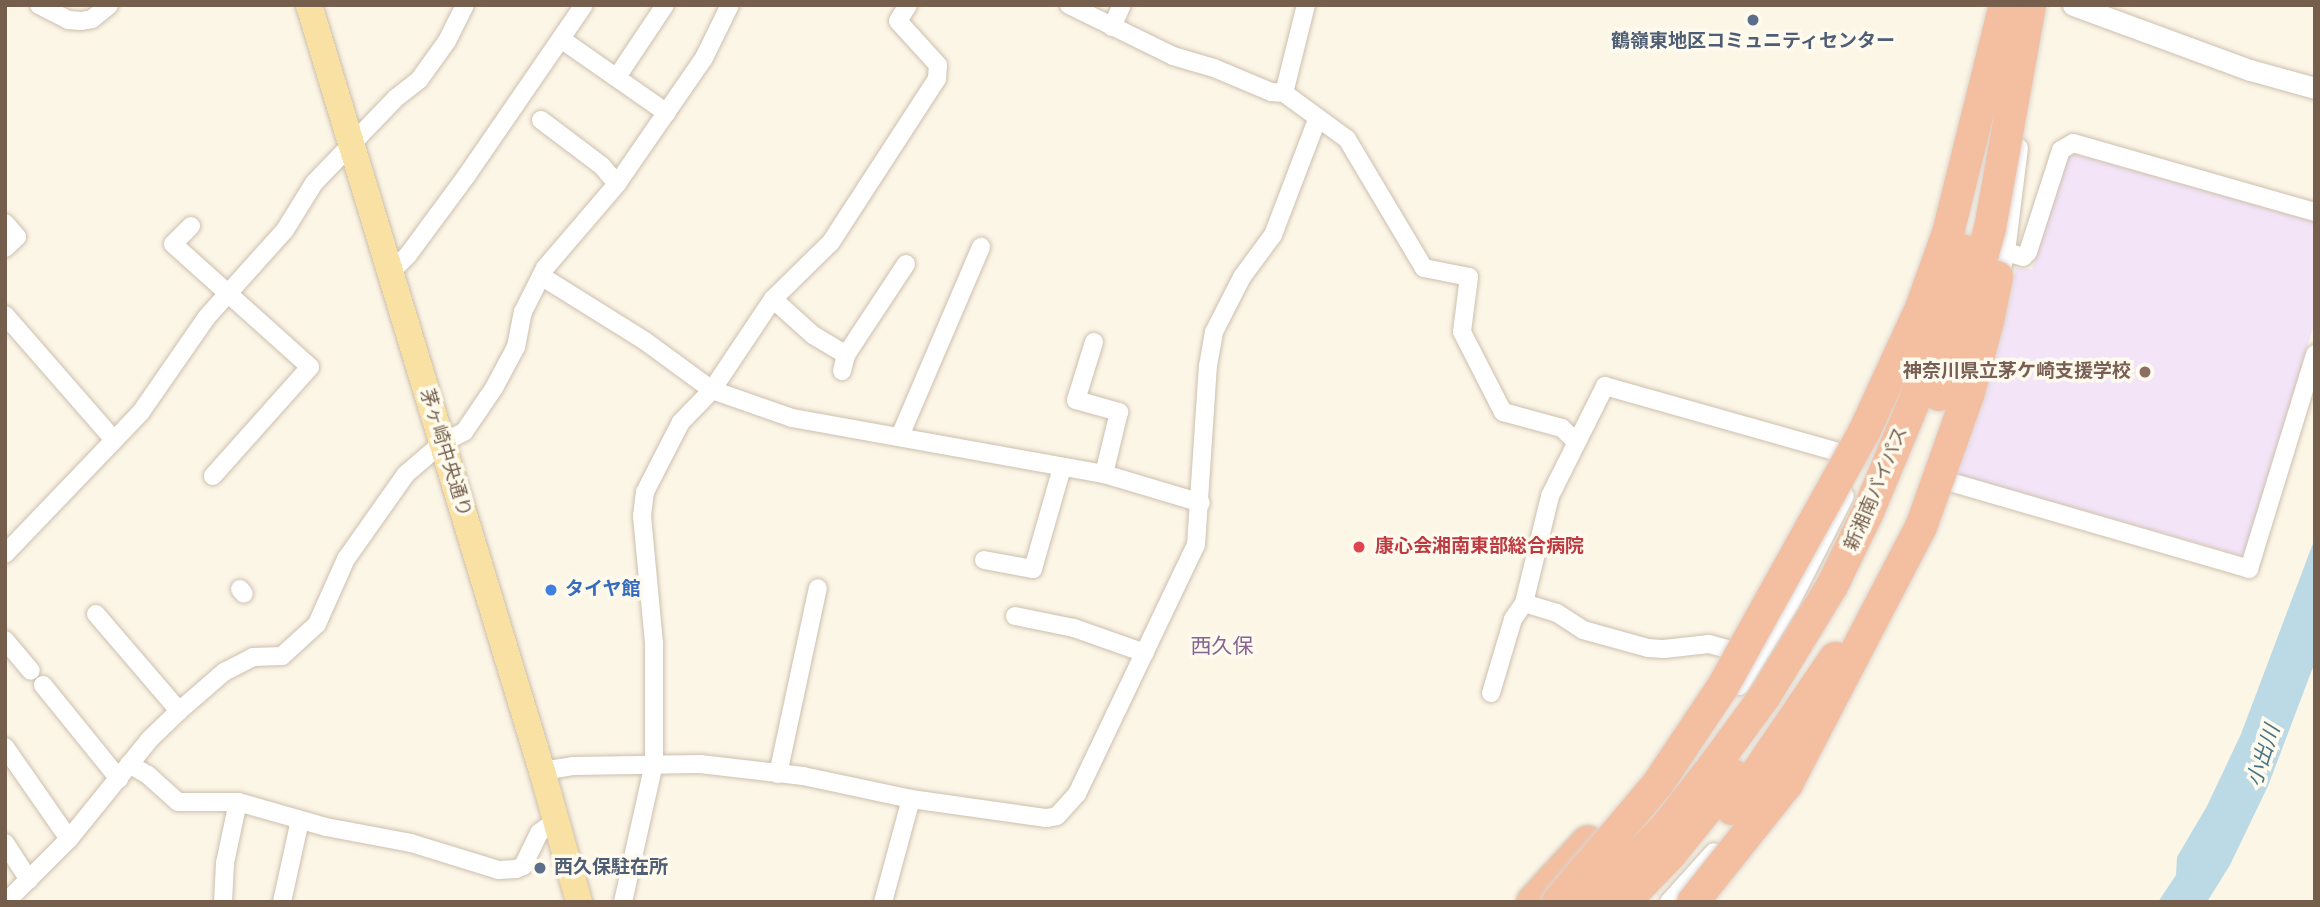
<!DOCTYPE html>
<html>
<head>
<meta charset="utf-8">
<style>
  body { margin:0 }
  #map { position:relative; width:2320px; height:907px; overflow:hidden; background:#fcf6e7; font-family:"Alegreya Sans","Noto Sans JP",sans-serif }
  div>[style] { position:absolute }
  .education>* { inset:0; background:#f3e4f8 }
  .water>* { inset:0; background:#bcdae5 }
  .roads { filter:drop-shadow(0 0 2px #cdbfae) drop-shadow(0 0 2px #cdbfae) }
  .minor>* { height:18px; margin:-9px; padding:0 9px; transform-origin:9px; border-radius:9px; background:#fff }
  .tertiary>* { height:21px; margin:-10.5px; padding:0 10.5px; transform-origin:10.5px; border-radius:10.5px; background:#fff }
  .primary>* { height:26px; margin:-13px; padding:0 13px; transform-origin:13px; border-radius:13px; background:#f8e1a2 }
  .motorway>* { height:32px; margin:-16px; padding:0 16px; transform-origin:16px; border-radius:16px; background:#f3bfa0 }
  .bridges { filter:drop-shadow(0 0 2px #dbd5d0) drop-shadow(0 0 2px #dbd5d0) }
  .motorway-bridge>* { height:32px; margin:-16px; padding:0 16px; transform-origin:16px; border-radius:16px; background:#f3bfa0 }
  .dots>* { width:19px; height:19px; translate:-50% -50%; box-sizing:border-box; border:4px solid #fefaed; border-radius:50% }
  span { translate:-50% -50%; white-space:nowrap; text-align:center; line-height:1.15; -webkit-text-stroke:7px #fefaed; paint-order:stroke }
  .service-label { font-size:19px; color:#4e5e75; font-weight:700 }
  .left { translate:0 -50%; text-align:left }
  .education-label { font-size:19px; color:#785e54; font-weight:700 }
  .right { translate:-100% -50%; text-align:right }
  .street-label { font-size:19px; color:#755f4c }
  .health-label { font-size:19px; color:#be3a42; font-weight:700 }
  .shop-label { font-size:19px; color:#366cbe; font-weight:700 }
  .neighbourhood-label { font-size:21px; color:#876491 }
  .water-label { font-size:21px; color:#477587; font-style:italic }
  .frame { position:absolute; inset:0; border:7px solid #755f4c; pointer-events:none }
</style>
</head>
<body>
<div id="map">
  <div class="education">
    <i style="clip-path:polygon(2075px 154px,2315px 222px,2315px 321px,2245px 551px,2240px 555px,1956px 474px,1997px 351px,2016px 268px,2032px 269px,2068px 157px)"></i>
  </div>
  <div class="water">
    <i style="clip-path:polygon(2315px 538px,2315px 662px,2268px 786px,2230px 865px,2207px 902px,2158px 902px,2176px 875px,2177px 857px,2207px 806px,2241px 734px)"></i>
  </div>
  <div class="roads">
    <div class="minor">
      <i style="left:39px;top:5px;width:33px;rotate:27deg"></i>
      <i style="left:68px;top:20px;width:13px;rotate:4deg"></i>
      <i style="left:81px;top:21px;width:11px;rotate:-10deg"></i>
      <i style="left:92px;top:19px;width:22px;rotate:-39deg"></i>
      <i style="left:1069px;top:5px;width:116px;rotate:26.1deg"></i>
      <i style="left:1173px;top:56px;width:43px;rotate:16.3deg"></i>
      <i style="left:1214px;top:68px;width:62px;rotate:22.8deg"></i>
      <i style="left:1271px;top:92px;width:13px;rotate:4deg"></i>
      <i style="left:1284px;top:93px;width:78px;rotate:36.1deg"></i>
      <i style="left:1347px;top:139px;width:150px;rotate:59.2deg"></i>
      <i style="left:1424px;top:268px;width:46px;rotate:11.3deg"></i>
      <i style="left:1469px;top:277px;width:55px;rotate:97.3deg"></i>
      <i style="left:1462px;top:332px;width:90px;rotate:62.9deg"></i>
      <i style="left:1503px;top:412px;width:61px;rotate:15.2deg"></i>
      <i style="left:1562px;top:428px;width:18px;rotate:45deg"></i>
      <i style="left:1112px;top:27px;width:24px;rotate:-66deg"></i>
      <i style="left:561px;top:39px;width:129px;rotate:34.9deg"></i>
      <i style="left:617px;top:77px;width:87px;rotate:-56.3deg"></i>
      <i style="left:1284px;top:93px;width:91px;rotate:-76deg"></i>
      <i style="left:541px;top:120px;width:76px;rotate:37deg"></i>
      <i style="left:602px;top:166px;width:23px;rotate:50deg"></i>
      <i style="left:5px;top:223px;width:18px;rotate:49deg"></i>
      <i style="left:17px;top:237px;width:16px;rotate:137deg"></i>
      <i style="left:191px;top:226px;width:25px;rotate:135deg"></i>
      <i style="left:173px;top:244px;width:184px;rotate:41.9deg"></i>
      <i style="left:310px;top:367px;width:146px;rotate:131.7deg"></i>
      <i style="left:2006px;top:252px;width:18px;rotate:16deg"></i>
      <i style="left:2023px;top:257px;width:7px;rotate:-45deg"></i>
      <i style="left:2028px;top:252px;width:107px;rotate:-72.1deg"></i>
      <i style="left:2061px;top:150px;width:14px;rotate:-30deg"></i>
      <i style="left:2073px;top:143px;width:252px;rotate:15.9deg"></i>
      <i style="left:390px;top:273px;width:25px;rotate:-45deg"></i>
      <i style="left:408px;top:255px;width:99px;rotate:-53.6deg"></i>
      <i style="left:467px;top:175px;width:206px;rotate:-55.5deg"></i>
      <i style="left:541px;top:276px;width:123px;rotate:32deg"></i>
      <i style="left:645px;top:341px;width:83px;rotate:36.2deg"></i>
      <i style="left:712px;top:390px;width:85px;rotate:19.3deg"></i>
      <i style="left:792px;top:418px;width:317px;rotate:10.2deg"></i>
      <i style="left:1104px;top:474px;width:101px;rotate:16.6deg"></i>
      <i style="left:1997px;top:286px;width:35px;rotate:-75deg"></i>
      <i style="left:2006px;top:252px;width:105px;rotate:-82.9deg"></i>
      <i style="left:773px;top:299px;width:54px;rotate:42deg"></i>
      <i style="left:813px;top:335px;width:39px;rotate:31deg"></i>
      <i style="left:5px;top:315px;width:166px;rotate:48.9deg"></i>
      <i style="left:1094px;top:342px;width:61px;rotate:107.2deg"></i>
      <i style="left:1076px;top:400px;width:45px;rotate:15.6deg"></i>
      <i style="left:1119px;top:412px;width:64px;rotate:103.6deg"></i>
      <i style="left:842px;top:371px;width:16px;rotate:-76deg"></i>
      <i style="left:846px;top:355px;width:109px;rotate:-56.6deg"></i>
      <i style="left:900px;top:436px;width:206px;rotate:-66.8deg"></i>
      <i style="left:1940px;top:479px;width:322px;rotate:16.2deg"></i>
      <i style="left:2249px;top:569px;width:225px;rotate:-72.9deg"></i>
      <i style="left:5px;top:554px;width:197px;rotate:-46.2deg"></i>
      <i style="left:141px;top:412px;width:114px;rotate:-55.3deg"></i>
      <i style="left:206px;top:318px;width:118px;rotate:-48.1deg"></i>
      <i style="left:285px;top:230px;width:55px;rotate:-58.3deg"></i>
      <i style="left:314px;top:183px;width:118px;rotate:-46deg"></i>
      <i style="left:396px;top:98px;width:29px;rotate:-38deg"></i>
      <i style="left:419px;top:80px;width:48px;rotate:-54.3deg"></i>
      <i style="left:447px;top:41px;width:40px;rotate:-63.4deg"></i>
      <i style="left:984px;top:560px;width:50px;rotate:10.4deg"></i>
      <i style="left:1033px;top:569px;width:105px;rotate:-74deg"></i>
      <i style="left:240px;top:589px;width:6px;rotate:51deg"></i>
      <i style="left:1524px;top:603px;width:34px;rotate:17deg"></i>
      <i style="left:1557px;top:613px;width:31px;rotate:33deg"></i>
      <i style="left:1583px;top:630px;width:67px;rotate:15.5deg"></i>
      <i style="left:1648px;top:648px;width:16px;rotate:4deg"></i>
      <i style="left:1664px;top:649px;width:45px;rotate:-6.3deg"></i>
      <i style="left:1709px;top:644px;width:39px;rotate:15deg"></i>
      <i style="left:96px;top:614px;width:128px;rotate:49.4deg"></i>
      <i style="left:1015px;top:616px;width:60px;rotate:11.5deg"></i>
      <i style="left:1074px;top:628px;width:75px;rotate:19.4deg"></i>
      <i style="left:5px;top:640px;width:40px;rotate:50deg"></i>
      <i style="left:43px;top:685px;width:121px;rotate:51deg"></i>
      <i style="left:1740px;top:686px;width:98px;rotate:-58.7deg"></i>
      <i style="left:1791px;top:602px;width:119px;rotate:-63deg"></i>
      <i style="left:1491px;top:693px;width:77px;rotate:-73.4deg"></i>
      <i style="left:1513px;top:619px;width:19px;rotate:-55deg"></i>
      <i style="left:1524px;top:603px;width:110px;rotate:-76.3deg"></i>
      <i style="left:1550px;top:496px;width:123px;rotate:-63.4deg"></i>
      <i style="left:1605px;top:386px;width:261px;rotate:15.8deg"></i>
      <i style="left:5px;top:747px;width:112px;rotate:55.2deg"></i>
      <i style="left:129px;top:764px;width:22px;rotate:30deg"></i>
      <i style="left:148px;top:775px;width:40px;rotate:42deg"></i>
      <i style="left:178px;top:802px;width:60px"></i>
      <i style="left:238px;top:802px;width:91px;rotate:15.9deg"></i>
      <i style="left:326px;top:827px;width:86px;rotate:10.7deg"></i>
      <i style="left:411px;top:843px;width:92px;rotate:17.1deg"></i>
      <i style="left:499px;top:870px;width:17px;rotate:-3deg"></i>
      <i style="left:516px;top:869px;width:8px;rotate:-23deg"></i>
      <i style="left:523px;top:866px;width:37px;rotate:-64deg"></i>
      <i style="left:539px;top:833px;width:20px;rotate:-37deg"></i>
      <i style="left:542px;top:771px;width:31px;rotate:-9deg"></i>
      <i style="left:573px;top:766px;width:127px;rotate:-0.9deg"></i>
      <i style="left:700px;top:764px;width:104px;rotate:6.6deg"></i>
      <i style="left:803px;top:776px;width:110px;rotate:12deg"></i>
      <i style="left:911px;top:799px;width:137px;rotate:8deg"></i>
      <i style="left:1047px;top:818px;width:10px;rotate:-11deg"></i>
      <i style="left:1057px;top:816px;width:30px;rotate:-48deg"></i>
      <i style="left:1077px;top:794px;width:276px;rotate:-64.5deg"></i>
      <i style="left:1196px;top:545px;width:179px;rotate:-86.2deg"></i>
      <i style="left:1208px;top:366px;width:35px;rotate:-80deg"></i>
      <i style="left:1214px;top:332px;width:62px;rotate:-63deg"></i>
      <i style="left:1242px;top:277px;width:52px;rotate:-53.6deg"></i>
      <i style="left:1273px;top:235px;width:123px;rotate:-69.1deg"></i>
      <i style="left:778px;top:774px;width:190px;rotate:-77.9deg"></i>
      <i style="left:5px;top:843px;width:44px;rotate:57deg"></i>
      <i style="left:6px;top:902px;width:89px;rotate:-45deg"></i>
      <i style="left:69px;top:839px;width:129px;rotate:-51deg"></i>
      <i style="left:150px;top:739px;width:40px;rotate:-44deg"></i>
      <i style="left:179px;top:711px;width:60px;rotate:-40.9deg"></i>
      <i style="left:224px;top:672px;width:33px;rotate:-27deg"></i>
      <i style="left:253px;top:657px;width:29px;rotate:-2deg"></i>
      <i style="left:282px;top:656px;width:47px;rotate:-42.4deg"></i>
      <i style="left:317px;top:624px;width:71px;rotate:-66deg"></i>
      <i style="left:346px;top:559px;width:104px;rotate:-54.8deg"></i>
      <i style="left:406px;top:474px;width:48px;rotate:-40.7deg"></i>
      <i style="left:442px;top:443px;width:25px;rotate:-27deg"></i>
      <i style="left:464px;top:432px;width:53px;rotate:-55.7deg"></i>
      <i style="left:494px;top:388px;width:47px;rotate:-61.8deg"></i>
      <i style="left:516px;top:347px;width:36px;rotate:-79deg"></i>
      <i style="left:523px;top:312px;width:49px;rotate:-63.4deg"></i>
      <i style="left:545px;top:268px;width:111px;rotate:-49.4deg"></i>
      <i style="left:617px;top:184px;width:153px;rotate:-55.4deg"></i>
      <i style="left:704px;top:58px;width:59px;rotate:-63.9deg"></i>
      <i style="left:223px;top:902px;width:39px;rotate:-87deg"></i>
      <i style="left:225px;top:863px;width:62px;rotate:-78deg"></i>
      <i style="left:282px;top:902px;width:84px;rotate:-77.6deg"></i>
      <i style="left:623px;top:902px;width:142px;rotate:-77.4deg"></i>
      <i style="left:654px;top:763px;width:120px;rotate:-90deg"></i>
      <i style="left:654px;top:643px;width:128px;rotate:-95.4deg"></i>
      <i style="left:642px;top:516px;width:24px;rotate:-83deg"></i>
      <i style="left:645px;top:492px;width:79px;rotate:-62.8deg"></i>
      <i style="left:681px;top:422px;width:45px;rotate:-45.9deg"></i>
      <i style="left:712px;top:390px;width:110px;rotate:-56.2deg"></i>
      <i style="left:773px;top:299px;width:81px;rotate:-44.5deg"></i>
      <i style="left:831px;top:242px;width:194px;rotate:-57deg"></i>
      <i style="left:937px;top:79px;width:14px;rotate:-86deg"></i>
      <i style="left:938px;top:65px;width:59px;rotate:-132.3deg"></i>
      <i style="left:898px;top:21px;width:19px;rotate:-58deg"></i>
      <i style="left:883px;top:902px;width:107px;rotate:-74.8deg"></i>
      <i style="left:1669px;top:902px;width:67px;rotate:-48deg"></i>
    </div>
    <div class="tertiary">
      <i style="left:2073px;top:5px;width:189px;rotate:20.2deg"></i>
      <i style="left:2250px;top:70px;width:67px;rotate:15.5deg"></i>
    </div>
    <div class="primary">
      <i style="left:309px;top:5px;width:801px;rotate:73.08deg"></i>
      <i style="left:542px;top:771px;width:136px;rotate:74.2deg"></i>
    </div>
    <div class="motorway">
      <i style="left:1533px;top:902px;width:81px;rotate:-47.5deg"></i>
    </div>
  </div>
  <div class="bridges">
    <div class="motorway-bridge">
      <i style="left:1939px;top:395px;width:51px;rotate:-69.4deg"></i>
      <i style="left:1957px;top:347px;width:123px;rotate:-74.5deg"></i>
      <i style="left:1990px;top:228px;width:227px;rotate:-79.8deg"></i>
      <i style="left:1732px;top:809px;width:183px;rotate:-55.7deg"></i>
      <i style="left:1629px;top:897px;width:59px;rotate:-45.7deg"></i>
      <i style="left:1670px;top:855px;width:102px;rotate:-51.3deg"></i>
      <i style="left:1558px;top:902px;width:153px;rotate:-49.8deg"></i>
      <i style="left:1657px;top:785px;width:117px;rotate:-56.2deg"></i>
      <i style="left:1722px;top:688px;width:293px;rotate:-61deg"></i>
      <i style="left:1864px;top:432px;width:136px;rotate:-65.3deg"></i>
      <i style="left:1921px;top:308px;width:80px;rotate:-70.2deg"></i>
      <i style="left:1948px;top:233px;width:235px;rotate:-76deg"></i>
      <i style="left:1594px;top:902px;width:104px;rotate:-46.2deg"></i>
      <i style="left:1666px;top:827px;width:80px;rotate:-52.1deg"></i>
      <i style="left:1715px;top:764px;width:84px;rotate:-53.7deg"></i>
      <i style="left:1765px;top:696px;width:129px;rotate:-58.7deg"></i>
      <i style="left:1832px;top:586px;width:82px;rotate:-64.1deg"></i>
      <i style="left:1868px;top:512px;width:125px;rotate:-67.3deg"></i>
      <i style="left:1916px;top:397px;width:154px;rotate:-72.6deg"></i>
      <i style="left:1693px;top:902px;width:151px;rotate:-51.5deg"></i>
      <i style="left:1787px;top:784px;width:290px;rotate:-62.5deg"></i>
      <i style="left:1921px;top:527px;width:143px;rotate:-70.4deg"></i>
      <i style="left:1969px;top:392px;width:73px;rotate:-75deg"></i>
      <i style="left:1988px;top:321px;width:45px;rotate:-78.4deg"></i>
    </div>
  </div>
  <div class="dots">
    <i style="left:1753px;top:20px;background:#5c6f8a"></i>
    <i style="left:2145px;top:372px;background:#8d6e63"></i>
    <i style="left:1359px;top:547px;background:#e0444e"></i>
    <i style="left:551px;top:590px;background:#3f7fe0"></i>
    <i style="left:540px;top:868px;background:#5c6f8a"></i>
  </div>
  <div class="service-label">
    <span style="left:1753px;top:42px">鶴嶺東地区コミュニティセンター</span>
    <span class="left" style="left:554px;top:868px">西久保駐在所</span>
  </div>
  <div class="education-label">
    <span class="right" style="left:2131px;top:372px">神奈川県立茅ケ崎支援学校</span>
  </div>
  <div class="street-label">
    <span style="left:445px;top:453px;rotate:73deg">茅ヶ崎中央通り</span>
    <span style="left:1877px;top:489px;rotate:-67deg">新湘南バイパス</span>
  </div>
  <div class="health-label">
    <span class="left" style="left:1375px;top:547px">康心会湘南東部総合病院</span>
  </div>
  <div class="shop-label">
    <span class="left" style="left:565px;top:590px">タイヤ館</span>
  </div>
  <div class="neighbourhood-label">
    <span style="left:1222px;top:647px">西久保</span>
  </div>
  <div class="water-label">
    <span style="left:2264px;top:756px;rotate:-72deg">小出川</span>
  </div>
  <div class="frame"></div>
</div>
</body>
</html>
